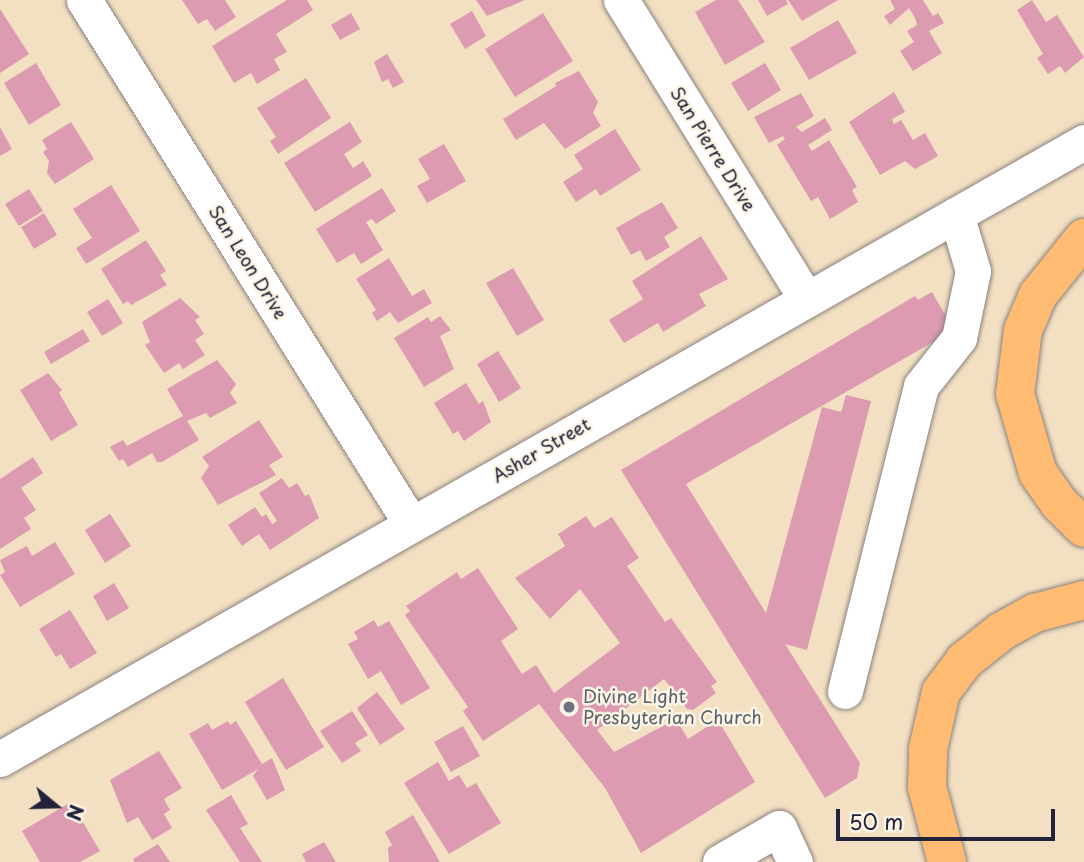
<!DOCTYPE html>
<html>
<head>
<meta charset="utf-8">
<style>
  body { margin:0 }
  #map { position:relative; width:1084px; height:862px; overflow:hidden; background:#f3e0c3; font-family:"Playpen Sans",sans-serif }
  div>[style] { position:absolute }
  .building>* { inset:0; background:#dc9bb0 }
  .roads { filter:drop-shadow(0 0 2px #8a817f) drop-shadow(0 0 2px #8a817f) }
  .minor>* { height:35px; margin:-17.5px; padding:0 17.5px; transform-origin:17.5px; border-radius:17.5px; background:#fff }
  .highway>* { height:38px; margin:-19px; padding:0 19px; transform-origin:19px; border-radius:19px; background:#ffbb71 }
  .dots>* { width:19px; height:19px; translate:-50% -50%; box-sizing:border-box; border:4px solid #fcf5e5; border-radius:50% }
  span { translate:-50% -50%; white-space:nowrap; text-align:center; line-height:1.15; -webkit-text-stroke:5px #fcf5e5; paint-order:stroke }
  .street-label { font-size:18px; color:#22223b }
  .worship-label { font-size:18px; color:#5b616d }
  .left { translate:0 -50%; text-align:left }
  .north { position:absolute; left:21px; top:771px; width:70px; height:70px; -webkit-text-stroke:5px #fcf5e5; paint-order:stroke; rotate:109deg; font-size:19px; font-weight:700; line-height:28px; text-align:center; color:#22223b }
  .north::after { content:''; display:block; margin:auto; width:24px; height:32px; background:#22223b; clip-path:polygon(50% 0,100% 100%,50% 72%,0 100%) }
  .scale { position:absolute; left:836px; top:809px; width:219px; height:32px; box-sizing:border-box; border:4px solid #22223b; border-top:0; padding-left:9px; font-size:21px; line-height:24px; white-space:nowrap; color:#22223b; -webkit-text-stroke:5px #fcf5e5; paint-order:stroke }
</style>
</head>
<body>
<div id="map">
  <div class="building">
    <i style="clip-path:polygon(182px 0,225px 0,236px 17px,215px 31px,207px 19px,198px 24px)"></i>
    <i style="clip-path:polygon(287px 0,307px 0,313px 10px,276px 34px,287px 52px,274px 59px,280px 70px,257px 84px,251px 73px,234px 83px,212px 46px)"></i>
    <i style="clip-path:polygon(476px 0,525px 0,487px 16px)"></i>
    <i style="clip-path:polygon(716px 0,738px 0,765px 42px,725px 65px,695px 12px)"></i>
    <i style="clip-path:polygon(758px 0,786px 0,788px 4px,767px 16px)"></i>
    <i style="clip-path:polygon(788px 0,838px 0,802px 21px)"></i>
    <i style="clip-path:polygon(890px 0,923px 0,933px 16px,938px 13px,944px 23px,929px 31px,942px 53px,913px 71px,900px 51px,914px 42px,907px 31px,917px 25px,915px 18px,909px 8px,890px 25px,884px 16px,895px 9px)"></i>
    <i style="clip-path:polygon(1032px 0,1046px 22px,1057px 15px,1084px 57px,1065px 73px,1060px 66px,1048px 74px,1037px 58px,1043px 54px,1017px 10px)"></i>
    <i style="clip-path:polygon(0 9px,29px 54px,0 73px)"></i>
    <i style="clip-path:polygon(472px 11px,486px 36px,465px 49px,450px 24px)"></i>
    <i style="clip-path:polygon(351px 13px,360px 29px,340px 40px,331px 25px)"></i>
    <i style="clip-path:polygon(543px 13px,573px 61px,515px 97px,485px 49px)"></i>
    <i style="clip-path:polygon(838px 20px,857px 53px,809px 80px,790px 48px)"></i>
    <i style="clip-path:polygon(387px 54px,404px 82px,393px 88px,388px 79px,382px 82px,374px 62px)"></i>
    <i style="clip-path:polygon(36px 63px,61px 105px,29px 125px,4px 83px)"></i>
    <i style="clip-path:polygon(765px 63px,781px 90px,748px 111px,731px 83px)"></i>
    <i style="clip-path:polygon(579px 71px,598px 102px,593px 113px,601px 126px,565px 149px,544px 123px,516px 140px,503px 119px,556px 86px,555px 83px)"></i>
    <i style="clip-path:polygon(306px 78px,331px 118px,278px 154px,270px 141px,276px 137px,257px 108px)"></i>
    <i style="clip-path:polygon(894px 92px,905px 112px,892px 119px,894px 124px,901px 120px,913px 140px,925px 133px,938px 156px,915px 169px,905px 161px,880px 175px,849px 122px)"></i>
    <i style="clip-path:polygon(801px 93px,814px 116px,796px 127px,802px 132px,825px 118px,832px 130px,808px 145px,812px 151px,829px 140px,857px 187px,852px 190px,858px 202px,830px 219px,818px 197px,811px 201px,777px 145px,785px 139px,783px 136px,769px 143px,754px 117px)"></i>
    <i style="clip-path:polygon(71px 122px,94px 159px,55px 184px,47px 173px,49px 161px,43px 152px,47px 149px,42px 140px)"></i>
    <i style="clip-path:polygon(350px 122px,362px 142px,344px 154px,353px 168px,363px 161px,372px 176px,315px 212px,284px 163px)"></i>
    <i style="clip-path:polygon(0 127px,12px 149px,0 156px)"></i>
    <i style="clip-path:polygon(615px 129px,641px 170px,600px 196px,596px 189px,576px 202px,563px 182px,583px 169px,574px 155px)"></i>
    <i style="clip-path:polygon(444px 144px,466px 181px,427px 203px,417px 186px,430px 179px,418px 159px)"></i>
    <i style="clip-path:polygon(111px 185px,140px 231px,86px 264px,76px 248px,92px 238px,73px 209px)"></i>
    <i style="clip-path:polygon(382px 188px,396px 211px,376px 224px,372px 219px,366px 222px,383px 250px,361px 264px,354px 253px,337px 263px,316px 229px)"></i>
    <i style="clip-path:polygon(29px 189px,43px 211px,19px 226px,5px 204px)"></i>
    <i style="clip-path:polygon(662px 202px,678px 228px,664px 237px,670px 247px,646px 261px,640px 250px,631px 255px,616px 228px)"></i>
    <i style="clip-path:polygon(44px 213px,57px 235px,34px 249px,21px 227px)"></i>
    <i style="clip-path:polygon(701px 236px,728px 279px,699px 294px,706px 306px,663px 332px,658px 323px,624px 343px,609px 320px,643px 299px,632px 281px)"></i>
    <i style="clip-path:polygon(146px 240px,166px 271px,160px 275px,167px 285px,131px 305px,128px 301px,123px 304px,101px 269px)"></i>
    <i style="clip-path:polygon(389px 258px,412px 296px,424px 289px,432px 303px,398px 323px,390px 312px,377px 321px,372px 313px,376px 310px,356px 279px)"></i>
    <i style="clip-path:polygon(513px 268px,544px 320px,517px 336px,486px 283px)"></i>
    <i style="clip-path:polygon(932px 292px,954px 330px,686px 484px,766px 613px,822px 407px,841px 412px,846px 395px,871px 401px,807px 650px,785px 644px,860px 763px,857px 778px,825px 798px,621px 470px,915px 296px,918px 300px)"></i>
    <i style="clip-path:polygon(180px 298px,200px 317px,195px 320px,204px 334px,195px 340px,205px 355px,183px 369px,179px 363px,164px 373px,145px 345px,150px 342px,142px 322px)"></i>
    <i style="clip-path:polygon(108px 299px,123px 323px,102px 336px,87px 312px)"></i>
    <i style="clip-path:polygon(440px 316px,451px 330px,440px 336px,454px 369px,424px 387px,394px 338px,428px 317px,431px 322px)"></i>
    <i style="clip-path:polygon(83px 329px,90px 341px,51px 364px,44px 352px)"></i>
    <i style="clip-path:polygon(498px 351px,521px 388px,499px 402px,477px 364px)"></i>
    <i style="clip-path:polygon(217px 360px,236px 384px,230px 393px,237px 403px,210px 418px,206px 413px,187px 421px,199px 440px,162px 462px,157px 462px,152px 453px,128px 467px,123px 459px,119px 461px,110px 447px,123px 440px,127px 446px,183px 416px,167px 389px)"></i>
    <i style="clip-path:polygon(48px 373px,62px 390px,59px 393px,78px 425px,51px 441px,20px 390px)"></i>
    <i style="clip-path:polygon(466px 383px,479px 404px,483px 401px,491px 422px,464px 441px,458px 431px,453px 434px,434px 403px)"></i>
    <i style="clip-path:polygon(259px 420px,283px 457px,269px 465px,276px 475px,218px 505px,201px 478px,209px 466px,202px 457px)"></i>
    <i style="clip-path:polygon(33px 457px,43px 473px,21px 488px,36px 510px,24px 518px,31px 529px,0 549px,0 479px)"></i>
    <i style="clip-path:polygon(282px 478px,289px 488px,297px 483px,305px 496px,309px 494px,319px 518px,270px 550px,259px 534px,242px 546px,228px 525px,255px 507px,262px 517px,266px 514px,272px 524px,277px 521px,259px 493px)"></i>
    <i style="clip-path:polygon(110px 514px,131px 546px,105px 563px,85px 530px)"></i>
    <i style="clip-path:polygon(586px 516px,594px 528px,612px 517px,639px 558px,627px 566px,665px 622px,671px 618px,717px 682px,711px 686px,716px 693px,693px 710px,687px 709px,664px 679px,597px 730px,614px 752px,676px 719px,688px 739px,718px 720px,755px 782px,641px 853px,605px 788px,539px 704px,483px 741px,463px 711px,468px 707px,405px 615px,410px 611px,406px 606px,457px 572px,461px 579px,478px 568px,518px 629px,501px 641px,522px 674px,536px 665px,554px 693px,620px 643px,580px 589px,550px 619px,515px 578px,565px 546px,558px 534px)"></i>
    <i style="clip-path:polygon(55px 542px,75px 574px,20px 607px,0 575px,5px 572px,0 560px,27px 546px,32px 556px)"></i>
    <i style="clip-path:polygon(114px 583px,129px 608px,107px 621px,93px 596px)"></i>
    <i style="clip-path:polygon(70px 610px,97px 653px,70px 669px,61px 654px,56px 657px,39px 629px)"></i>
    <i style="clip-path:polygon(374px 620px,378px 627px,389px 621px,430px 688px,401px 705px,381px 671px,368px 679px,348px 644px,358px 639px,354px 632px)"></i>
    <i style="clip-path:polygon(283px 678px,324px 747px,286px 770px,245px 702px)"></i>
    <i style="clip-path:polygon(377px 692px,405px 729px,380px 745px,357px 708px)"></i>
    <i style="clip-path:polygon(352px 711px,368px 735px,355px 743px,361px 751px,342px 763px,320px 731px)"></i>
    <i style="clip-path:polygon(228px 721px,230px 725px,236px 721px,262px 764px,272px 758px,285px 790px,267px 800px,253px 776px,258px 769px,222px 790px,189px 734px,208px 723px,212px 730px)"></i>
    <i style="clip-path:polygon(463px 726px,480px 756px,451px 772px,434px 742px)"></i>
    <i style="clip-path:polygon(159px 751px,182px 788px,164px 799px,170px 810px,164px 814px,172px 828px,152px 840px,138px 817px,127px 823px,110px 780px)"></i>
    <i style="clip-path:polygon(438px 762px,449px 781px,459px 775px,467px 788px,476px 783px,501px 823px,449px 854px,404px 783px)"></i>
    <i style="clip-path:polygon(231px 795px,248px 824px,240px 828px,262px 862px,240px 862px,206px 810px)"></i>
    <i style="clip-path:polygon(71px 802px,100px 851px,80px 862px,40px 862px,22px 831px)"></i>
    <i style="clip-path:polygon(413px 815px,440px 862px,389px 862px,388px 848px,392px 845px,385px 832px)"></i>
    <i style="clip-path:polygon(324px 842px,336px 862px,306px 862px,302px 854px)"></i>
    <i style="clip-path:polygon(158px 844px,170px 862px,134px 862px,133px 859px)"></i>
  </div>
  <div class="roads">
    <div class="minor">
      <i style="left:84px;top:0;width:618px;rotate:58.03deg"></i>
      <i style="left:621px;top:0;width:351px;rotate:58.2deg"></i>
      <i style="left:845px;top:691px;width:314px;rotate:-76deg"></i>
      <i style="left:921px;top:386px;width:61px;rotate:-51.6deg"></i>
      <i style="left:959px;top:338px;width:68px;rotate:-78.2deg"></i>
      <i style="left:973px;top:271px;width:59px;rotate:-106.6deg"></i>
      <i style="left:0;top:759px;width:1247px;rotate:-29.65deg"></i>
      <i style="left:720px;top:862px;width:68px;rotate:-30deg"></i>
      <i style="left:779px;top:828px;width:38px;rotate:65deg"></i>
    </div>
    <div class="highway">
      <i style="left:1084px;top:238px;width:73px;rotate:128.9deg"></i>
      <i style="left:1038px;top:295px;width:38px;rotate:113deg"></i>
      <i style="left:1023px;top:330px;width:64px;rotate:97.1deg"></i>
      <i style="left:1015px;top:394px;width:82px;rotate:73.8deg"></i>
      <i style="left:1038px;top:473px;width:37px;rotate:55deg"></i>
      <i style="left:1059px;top:503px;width:35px;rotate:45deg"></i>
      <i style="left:947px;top:862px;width:78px;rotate:-104.9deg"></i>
      <i style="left:927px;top:787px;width:38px;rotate:-88deg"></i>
      <i style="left:928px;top:749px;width:58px;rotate:-77.2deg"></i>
      <i style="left:941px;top:692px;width:39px;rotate:-53deg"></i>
      <i style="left:964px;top:661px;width:48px;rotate:-38.3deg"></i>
      <i style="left:1002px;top:631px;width:38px;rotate:-29deg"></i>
      <i style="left:1035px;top:613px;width:51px;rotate:-14.9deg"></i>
    </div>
  </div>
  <div class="dots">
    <i style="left:569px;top:707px;background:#6b7280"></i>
  </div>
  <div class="street-label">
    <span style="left:713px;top:149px;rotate:58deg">San Pierre Drive</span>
    <span style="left:248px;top:262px;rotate:58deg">San Leon Drive</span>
    <span style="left:541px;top:450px;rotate:-30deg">Asher Street</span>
  </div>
  <div class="worship-label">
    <span class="left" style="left:583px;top:707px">Divine Light<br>Presbyterian Church</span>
  </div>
  <div class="north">N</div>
  <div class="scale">50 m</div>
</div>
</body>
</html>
